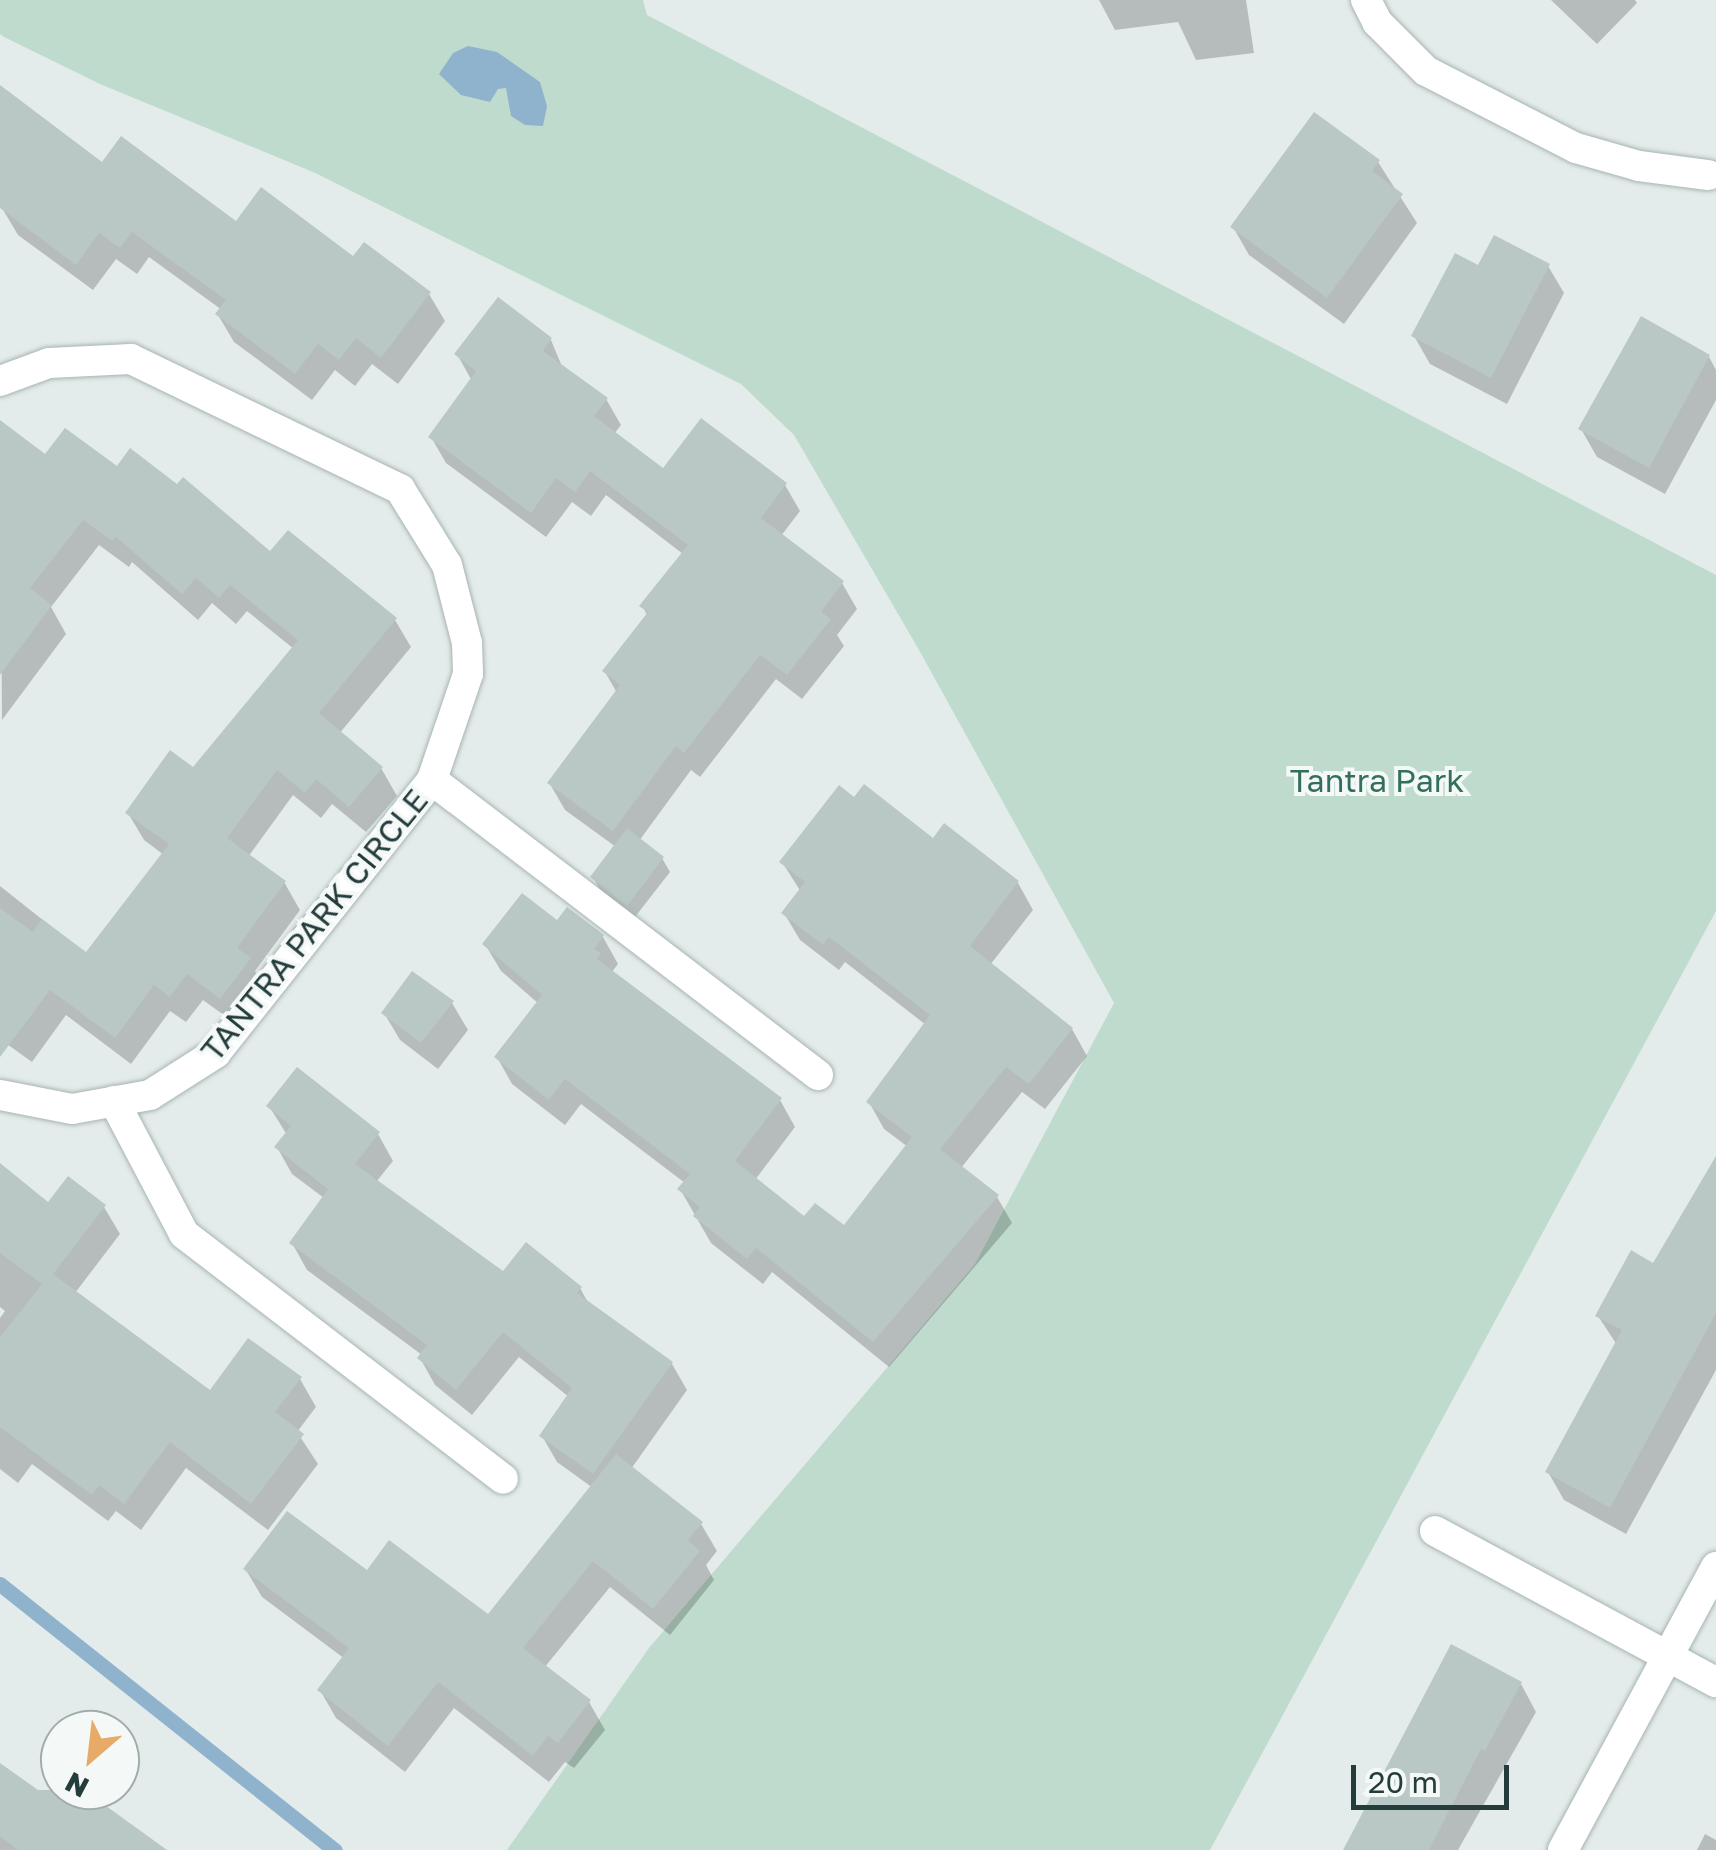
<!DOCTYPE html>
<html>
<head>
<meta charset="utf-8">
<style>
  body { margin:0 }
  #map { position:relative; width:1716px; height:1850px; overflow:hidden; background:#e4eceb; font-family:"Golos Text",sans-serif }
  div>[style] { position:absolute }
  .green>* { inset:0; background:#bedbce }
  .water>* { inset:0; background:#90b3cd }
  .shadow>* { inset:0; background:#0003 }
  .stream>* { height:15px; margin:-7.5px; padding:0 7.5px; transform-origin:7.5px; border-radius:7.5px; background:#90b3cd }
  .building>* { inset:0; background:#b9c7c5 }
  .roads { filter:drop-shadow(0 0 2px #a7b4b3) drop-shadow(0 0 2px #a7b4b3) }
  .minor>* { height:30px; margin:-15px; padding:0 15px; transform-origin:15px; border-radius:15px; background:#fff }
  span { translate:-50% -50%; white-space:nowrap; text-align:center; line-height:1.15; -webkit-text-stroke:8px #f4f9f8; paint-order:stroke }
  .park-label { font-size:32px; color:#32705b }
  .street-label { font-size:32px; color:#253c3c }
  .north { position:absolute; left:40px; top:1710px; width:100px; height:100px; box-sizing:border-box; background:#f4f9f8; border:2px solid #a1adad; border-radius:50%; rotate:208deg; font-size:28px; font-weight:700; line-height:40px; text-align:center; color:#253c3c }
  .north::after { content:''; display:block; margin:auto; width:35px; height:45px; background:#e7aa67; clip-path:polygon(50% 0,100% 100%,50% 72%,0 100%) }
  .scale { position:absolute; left:1351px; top:1765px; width:158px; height:45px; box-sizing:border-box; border:5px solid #253c3c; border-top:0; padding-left:12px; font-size:30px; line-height:35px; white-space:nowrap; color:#253c3c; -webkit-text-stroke:8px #f4f9f8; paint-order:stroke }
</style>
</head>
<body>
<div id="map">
  <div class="green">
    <i style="clip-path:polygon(0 0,643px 0,647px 15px,1716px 575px,1716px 911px,1210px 1850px,507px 1850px,649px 1648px,975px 1264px,1114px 1003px,919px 650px,794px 435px,741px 384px,313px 172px,100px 84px,4px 37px,0 34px)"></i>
  </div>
  <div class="water">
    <i style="clip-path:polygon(468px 46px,497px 52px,540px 82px,547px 106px,543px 126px,525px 125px,511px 116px,506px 88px,498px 89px,490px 102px,461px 95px,439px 74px,453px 53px)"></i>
  </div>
  <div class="shadow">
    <i style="clip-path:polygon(1099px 0,1246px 0,1254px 53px,1196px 60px,1178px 22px,1115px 30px)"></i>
    <i style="clip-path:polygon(1551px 0,1635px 0,1637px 3px,1597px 44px)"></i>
    <i style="clip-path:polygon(0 102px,103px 165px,236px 224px,354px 260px,429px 294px,445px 321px,398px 384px,372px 364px,355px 386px,335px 370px,312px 400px,234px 342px,218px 315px,222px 310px,149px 257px,137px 274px,116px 259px,93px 290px,18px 235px,2px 208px)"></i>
    <i style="clip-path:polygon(1378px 162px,1417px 223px,1344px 324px,1249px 255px,1233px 227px)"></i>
    <i style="clip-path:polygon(1548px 266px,1564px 293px,1507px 404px,1430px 364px,1414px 336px,1479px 268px)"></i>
    <i style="clip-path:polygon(499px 300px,551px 340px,563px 369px,606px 399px,621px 425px,614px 434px,664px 472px,785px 485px,800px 511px,781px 536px,842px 583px,857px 609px,837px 635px,844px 646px,802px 699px,776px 679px,700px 777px,691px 770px,639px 841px,662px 858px,670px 872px,635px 917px,600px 890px,593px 877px,616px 847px,565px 810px,550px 784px,617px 693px,605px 672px,648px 616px,642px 606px,683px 554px,606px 495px,591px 516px,572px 502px,546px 537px,446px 463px,431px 437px,472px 381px,457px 354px)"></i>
    <i style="clip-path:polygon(1709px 357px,1716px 370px,1716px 400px,1665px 494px,1597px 457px,1581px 429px)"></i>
    <i style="clip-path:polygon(0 450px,118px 470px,395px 620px,411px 647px,339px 734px,381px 768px,397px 796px,366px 832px,332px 804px,321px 818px,293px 795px,248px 857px,284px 882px,300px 910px,255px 971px,265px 987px,236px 1024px,203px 1000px,186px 1022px,170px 1011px,131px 1064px,66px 1015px,32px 1062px,0 1039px,0 886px,87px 955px,164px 855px,144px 840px,128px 813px,194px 770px,294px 649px,247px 611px,236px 624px,212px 603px,198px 620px,132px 562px,129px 567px,99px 545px,51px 607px,66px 634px,2px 720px)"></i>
    <i style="clip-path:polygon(944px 827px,1018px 883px,1033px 910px,990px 965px,1072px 1029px,1087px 1056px,1045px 1109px,1022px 1092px,961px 1168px,997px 1197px,1012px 1223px,889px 1367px,772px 1272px,763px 1284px,711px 1243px,680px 1189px,685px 1183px,581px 1104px,565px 1125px,512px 1084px,497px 1057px,539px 1004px,501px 971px,485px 944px,558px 923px,568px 910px,603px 937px,618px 964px,611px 973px,780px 1100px,795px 1127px,755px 1180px,805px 1219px,844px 1229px,908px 1147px,884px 1129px,869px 1102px,926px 1025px,845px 962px,839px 970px,800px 940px,784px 913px,801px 892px,782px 862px,933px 841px)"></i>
    <i style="clip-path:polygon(452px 1003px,468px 1030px,438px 1069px,400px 1040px,384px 1013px)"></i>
    <i style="clip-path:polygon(269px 1106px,378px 1134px,393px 1161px,376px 1182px,503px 1274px,580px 1288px,590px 1306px,672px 1364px,687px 1390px,631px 1469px,701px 1524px,717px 1551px,706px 1565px,714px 1580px,670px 1635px,610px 1587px,544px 1668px,589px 1702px,605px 1730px,574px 1768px,565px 1762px,549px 1782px,454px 1708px,405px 1772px,336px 1718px,320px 1690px,345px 1659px,262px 1597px,246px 1570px,367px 1574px,489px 1618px,593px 1488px,557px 1462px,542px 1436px,569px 1397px,519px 1357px,472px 1415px,435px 1385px,420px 1358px,422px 1355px,307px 1270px,292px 1243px,324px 1198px,292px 1174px,277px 1147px,287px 1135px)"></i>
    <i style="clip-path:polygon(1716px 1159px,1716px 1370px,1626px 1534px,1564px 1500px,1548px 1472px,1617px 1345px,1598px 1316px,1654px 1267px)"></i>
    <i style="clip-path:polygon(0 1166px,49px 1205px,104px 1207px,120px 1234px,75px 1293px,210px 1393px,300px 1379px,316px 1407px,297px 1432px,318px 1464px,268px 1530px,186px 1468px,141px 1530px,116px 1511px,108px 1521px,32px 1464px,18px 1483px,0 1469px,0 1318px,5px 1311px,0 1307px)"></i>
    <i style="clip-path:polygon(1521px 1684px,1536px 1712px,1458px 1850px,1345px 1850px)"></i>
    <i style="clip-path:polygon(0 1766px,56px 1806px,67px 1790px,80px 1790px,159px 1850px,0 1850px)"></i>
    <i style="clip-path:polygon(1705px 1834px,1716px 1840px,1716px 1850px,1697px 1850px)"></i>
  </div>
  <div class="stream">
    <i style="left:0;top:1584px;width:428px;rotate:38.5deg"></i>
  </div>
  <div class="building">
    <i style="clip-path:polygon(0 85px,102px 162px,121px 136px,236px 221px,261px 187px,353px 256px,364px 242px,431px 292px,381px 358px,356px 338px,339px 360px,318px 344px,295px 374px,215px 314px,226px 300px,132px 232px,120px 248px,99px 233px,76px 265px,0 208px)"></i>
    <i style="clip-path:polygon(1314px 112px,1380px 160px,1372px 171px,1403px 194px,1327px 298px,1230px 227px)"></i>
    <i style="clip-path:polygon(1494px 235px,1550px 264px,1491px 378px,1411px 336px,1455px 253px,1478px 265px)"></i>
    <i style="clip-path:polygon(498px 297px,552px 338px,543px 351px,608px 398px,594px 416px,663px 468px,701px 418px,787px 483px,761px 518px,844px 581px,821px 612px,831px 619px,787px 675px,760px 655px,684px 753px,676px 746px,613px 831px,547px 783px,620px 685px,602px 671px,648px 612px,639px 606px,688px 545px,590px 471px,575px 492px,556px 478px,531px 513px,428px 437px,476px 371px,454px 354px)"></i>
    <i style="clip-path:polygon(1641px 316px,1710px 355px,1649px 468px,1578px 429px)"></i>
    <i style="clip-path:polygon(0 420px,45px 454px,65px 428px,117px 466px,130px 448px,177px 484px,183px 477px,270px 551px,288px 530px,397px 618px,319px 713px,383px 767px,349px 807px,316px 779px,305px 793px,277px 770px,227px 838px,286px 881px,237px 948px,251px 958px,220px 999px,187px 974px,170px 997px,154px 985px,115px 1038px,50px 990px,0 1057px,0 908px,33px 932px,42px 919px,86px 952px,169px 844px,125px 813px,170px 750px,193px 767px,298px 640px,230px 585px,219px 598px,196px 578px,182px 594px,116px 537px,112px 541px,83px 520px,30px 588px,52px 605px,0 675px)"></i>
    <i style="clip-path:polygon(864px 784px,933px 838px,944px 823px,1019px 881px,970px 946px,1073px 1028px,1029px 1084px,1006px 1067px,940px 1149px,999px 1195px,873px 1342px,756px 1248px,747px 1259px,693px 1216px,700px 1207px,677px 1189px,690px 1174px,565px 1079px,549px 1100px,494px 1057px,542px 995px,482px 944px,522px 893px,557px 920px,567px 907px,604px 935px,594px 949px,601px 953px,597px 959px,782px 1098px,735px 1161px,804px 1216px,815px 1203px,844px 1225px,912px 1137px,866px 1102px,930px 1015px,829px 937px,823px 945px,781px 913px,805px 882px,779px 862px,839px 785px,854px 797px)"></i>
    <i style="clip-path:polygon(627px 828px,664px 857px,627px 906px,590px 877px)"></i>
    <i style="clip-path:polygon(412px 971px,454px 1001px,421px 1043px,381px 1013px)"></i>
    <i style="clip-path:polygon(297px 1067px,380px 1132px,355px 1164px,503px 1271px,526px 1242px,582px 1287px,577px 1293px,673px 1362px,593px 1474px,539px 1436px,572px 1388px,503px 1332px,456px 1390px,417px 1358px,427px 1345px,289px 1243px,328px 1189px,274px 1147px,291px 1126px,266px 1106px)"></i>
    <i style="clip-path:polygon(1716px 1156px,1716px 1313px,1610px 1508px,1545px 1472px,1622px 1330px,1595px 1316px,1631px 1250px,1653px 1263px)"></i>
    <i style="clip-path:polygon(0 1163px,48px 1202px,68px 1176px,106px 1205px,53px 1274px,210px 1390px,248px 1338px,302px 1377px,275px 1412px,304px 1434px,251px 1504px,170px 1442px,124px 1504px,99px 1485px,92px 1495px,0 1427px,0 1337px,42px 1284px,0 1253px)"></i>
    <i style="clip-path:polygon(616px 1454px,703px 1522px,688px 1540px,700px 1551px,653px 1609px,593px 1561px,523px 1648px,591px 1700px,558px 1743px,548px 1736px,533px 1756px,438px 1682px,388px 1746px,317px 1690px,349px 1648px,243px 1569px,287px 1511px,367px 1570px,389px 1540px,488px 1614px)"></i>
    <i style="clip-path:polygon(1451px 1644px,1522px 1682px,1485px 1751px,1481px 1749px,1429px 1850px,1343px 1850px)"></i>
    <i style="clip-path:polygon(0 1763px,38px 1790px,84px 1790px,167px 1850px,18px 1850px,0 1836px)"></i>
  </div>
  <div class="roads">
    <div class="minor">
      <i style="left:1366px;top:0;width:25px;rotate:63deg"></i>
      <i style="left:1377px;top:22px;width:69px;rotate:45deg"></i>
      <i style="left:1426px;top:71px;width:169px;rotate:27.2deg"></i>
      <i style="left:1576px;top:148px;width:66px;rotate:15.9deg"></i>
      <i style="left:1639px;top:166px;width:70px;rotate:7.4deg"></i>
      <i style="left:0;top:381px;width:52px;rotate:-20.2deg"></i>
      <i style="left:49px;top:363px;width:82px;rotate:-2.8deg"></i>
      <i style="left:131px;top:359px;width:299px;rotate:25.8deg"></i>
      <i style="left:400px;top:489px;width:89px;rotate:58.3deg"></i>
      <i style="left:447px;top:565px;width:81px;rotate:75.6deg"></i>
      <i style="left:467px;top:643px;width:31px;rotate:88deg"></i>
      <i style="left:468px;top:674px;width:112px;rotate:108.8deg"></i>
      <i style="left:432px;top:780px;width:348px;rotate:128.4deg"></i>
      <i style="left:216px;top:1053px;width:78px;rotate:147.5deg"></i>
      <i style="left:150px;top:1095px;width:79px;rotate:169.8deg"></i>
      <i style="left:72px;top:1109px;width:73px;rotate:-169deg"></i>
      <i style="left:432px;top:780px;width:486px;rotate:37.4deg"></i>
      <i style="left:114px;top:1101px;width:150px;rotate:62.2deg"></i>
      <i style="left:184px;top:1234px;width:402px;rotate:37.5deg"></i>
      <i style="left:1435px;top:1531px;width:319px;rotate:28.3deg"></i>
      <i style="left:1563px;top:1850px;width:322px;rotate:-61.6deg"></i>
    </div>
  </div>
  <div class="park-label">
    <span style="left:1377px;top:780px">Tantra Park</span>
  </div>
  <div class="street-label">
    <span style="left:314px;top:925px;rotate:-51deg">TANTRA PARK CIRCLE</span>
  </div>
  <div class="north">N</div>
  <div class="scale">20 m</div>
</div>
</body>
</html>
